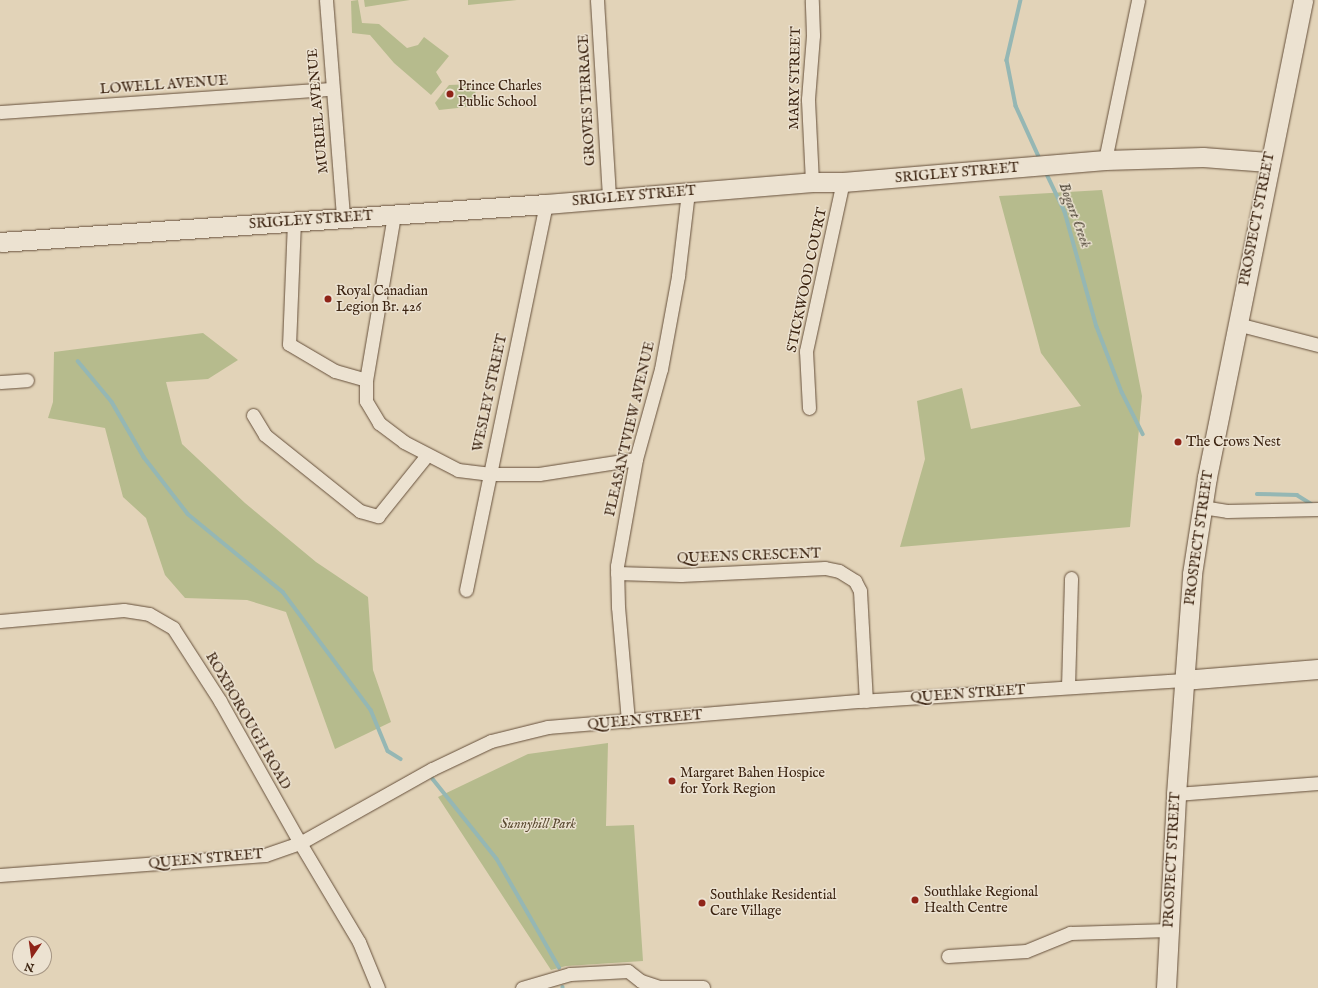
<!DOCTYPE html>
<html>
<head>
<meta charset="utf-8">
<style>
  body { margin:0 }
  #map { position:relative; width:1318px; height:988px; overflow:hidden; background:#e2d3b8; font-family:"IM FELL English",serif }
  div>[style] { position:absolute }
  .green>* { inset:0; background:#b6bb8d }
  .stream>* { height:3.5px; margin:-1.75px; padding:0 1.75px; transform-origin:1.75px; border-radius:1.75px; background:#95b7b4 }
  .roads { filter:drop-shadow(0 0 1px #66503b) drop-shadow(0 0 1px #66503b) }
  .street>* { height:13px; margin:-6.5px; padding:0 6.5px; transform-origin:6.5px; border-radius:6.5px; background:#ece2d1 }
  .secondary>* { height:19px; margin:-9.5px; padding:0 9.5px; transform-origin:9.5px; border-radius:9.5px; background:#ece2d1 }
  .dots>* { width:11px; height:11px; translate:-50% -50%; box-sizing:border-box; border:2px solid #ece2d1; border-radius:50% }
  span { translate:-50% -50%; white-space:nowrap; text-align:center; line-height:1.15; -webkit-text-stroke:3px #ece2d1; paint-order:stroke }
  .street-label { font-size:14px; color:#3c2411 }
  .poi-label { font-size:14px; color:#3c2411 }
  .left { translate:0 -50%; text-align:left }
  .park-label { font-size:14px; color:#5a4a30; font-style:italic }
  .water-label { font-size:15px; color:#52493a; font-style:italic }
  .north { position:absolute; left:12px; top:936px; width:40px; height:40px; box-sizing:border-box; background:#ece2d1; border:1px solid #a69684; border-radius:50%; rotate:193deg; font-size:11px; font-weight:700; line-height:16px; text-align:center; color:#3c2411 }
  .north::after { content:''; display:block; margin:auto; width:14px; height:18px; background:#8f2418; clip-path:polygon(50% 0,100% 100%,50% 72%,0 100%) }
</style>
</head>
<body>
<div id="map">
  <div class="green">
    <i style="clip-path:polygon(358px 0,362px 23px,379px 24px,407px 48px,418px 45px,424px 37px,449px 56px,436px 72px,442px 82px,431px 95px,394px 63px,370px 35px,352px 33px,351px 1px)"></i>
    <i style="clip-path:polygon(364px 0,410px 0,365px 7px)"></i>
    <i style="clip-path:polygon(468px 0,517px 0,468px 5px)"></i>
    <i style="clip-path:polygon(475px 84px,476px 106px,439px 110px,435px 103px,449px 85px)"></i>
    <i style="clip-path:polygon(1102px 190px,1142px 396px,1130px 527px,900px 547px,925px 459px,917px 401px,962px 388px,971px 429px,1081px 406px,1041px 353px,999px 196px)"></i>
    <i style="clip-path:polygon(203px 333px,238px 360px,208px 379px,166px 382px,182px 444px,245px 503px,316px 562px,368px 597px,373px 670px,391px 722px,335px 749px,286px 612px,247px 600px,185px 598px,165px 575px,146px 518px,123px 497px,105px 428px,48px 418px,53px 402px,54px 352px)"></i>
    <i style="clip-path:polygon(608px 743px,606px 826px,634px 825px,643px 961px,566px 966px,551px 970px,438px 797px,528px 754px)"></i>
  </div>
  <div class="stream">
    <i style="left:1021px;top:0;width:62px;rotate:103.1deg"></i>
    <i style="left:1007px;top:60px;width:47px;rotate:78.9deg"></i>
    <i style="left:1016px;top:106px;width:58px;rotate:65.6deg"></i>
    <i style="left:1045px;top:170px;width:47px;rotate:64.5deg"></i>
    <i style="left:1065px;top:212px;width:119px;rotate:74.5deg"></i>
    <i style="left:1097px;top:327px;width:70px;rotate:69deg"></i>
    <i style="left:1122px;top:392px;width:47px;rotate:63.4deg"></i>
    <i style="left:78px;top:361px;width:53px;rotate:50.3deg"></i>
    <i style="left:112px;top:402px;width:64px;rotate:59.8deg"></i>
    <i style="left:144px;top:457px;width:72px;rotate:52.3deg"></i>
    <i style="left:188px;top:514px;width:123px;rotate:39.4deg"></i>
    <i style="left:283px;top:592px;width:147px;rotate:53.3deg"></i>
    <i style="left:371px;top:710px;width:44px;rotate:67.5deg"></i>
    <i style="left:388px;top:751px;width:15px;rotate:32deg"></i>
    <i style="left:1257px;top:494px;width:40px;rotate:1.4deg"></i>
    <i style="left:1297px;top:495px;width:19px;rotate:32deg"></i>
    <i style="left:433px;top:779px;width:102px;rotate:51.3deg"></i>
    <i style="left:497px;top:859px;width:125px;rotate:60.1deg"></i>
    <i style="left:563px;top:987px;width:1px;rotate:90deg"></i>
  </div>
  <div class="roads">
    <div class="street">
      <i style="left:326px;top:0;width:219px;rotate:85.5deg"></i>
      <i style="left:597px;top:0;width:198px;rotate:86.5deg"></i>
      <i style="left:0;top:112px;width:332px;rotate:-4deg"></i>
      <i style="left:1105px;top:160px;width:163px;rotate:-78.3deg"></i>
      <i style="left:812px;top:182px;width:83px;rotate:-92.8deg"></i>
      <i style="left:808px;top:99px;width:64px;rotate:-85.5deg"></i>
      <i style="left:813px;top:35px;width:35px;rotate:-92deg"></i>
      <i style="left:394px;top:215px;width:167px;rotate:99.6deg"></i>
      <i style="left:366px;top:380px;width:21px;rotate:90deg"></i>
      <i style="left:366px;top:401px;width:26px;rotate:59deg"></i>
      <i style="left:379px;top:423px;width:31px;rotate:37deg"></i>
      <i style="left:404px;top:442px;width:61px;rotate:27.4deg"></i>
      <i style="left:458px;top:470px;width:31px;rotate:7deg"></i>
      <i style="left:489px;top:474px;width:50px"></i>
      <i style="left:539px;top:474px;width:98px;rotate:-8.8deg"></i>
      <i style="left:294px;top:221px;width:123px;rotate:92.3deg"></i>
      <i style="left:289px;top:344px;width:53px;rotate:30.4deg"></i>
      <i style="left:335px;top:371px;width:32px;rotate:16deg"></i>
      <i style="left:1237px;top:324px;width:84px;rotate:14.5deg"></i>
      <i style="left:0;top:382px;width:27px;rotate:-4deg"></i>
      <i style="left:809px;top:408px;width:57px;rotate:-93deg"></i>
      <i style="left:806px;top:351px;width:173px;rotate:-77.7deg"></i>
      <i style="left:253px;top:415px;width:23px;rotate:59deg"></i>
      <i style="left:265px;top:435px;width:122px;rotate:38.7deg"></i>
      <i style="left:360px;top:511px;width:19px;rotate:16deg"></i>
      <i style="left:378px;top:516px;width:78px;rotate:-51.2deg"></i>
      <i style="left:1202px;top:507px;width:25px;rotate:9deg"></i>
      <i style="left:1227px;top:511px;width:91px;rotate:-1.3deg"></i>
      <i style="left:617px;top:573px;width:64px;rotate:1.8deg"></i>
      <i style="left:681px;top:575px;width:144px;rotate:-2.8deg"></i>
      <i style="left:825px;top:568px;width:14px;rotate:12deg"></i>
      <i style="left:839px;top:571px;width:19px;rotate:32deg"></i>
      <i style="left:855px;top:581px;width:11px;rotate:63deg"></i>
      <i style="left:860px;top:591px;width:110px;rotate:86.9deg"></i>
      <i style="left:466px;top:590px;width:394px;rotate:-78.3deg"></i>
      <i style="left:0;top:621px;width:124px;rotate:-5.1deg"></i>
      <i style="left:124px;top:610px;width:25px;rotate:9deg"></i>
      <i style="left:149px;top:614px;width:28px;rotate:30deg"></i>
      <i style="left:173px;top:628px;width:87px;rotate:57.2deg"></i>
      <i style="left:220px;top:701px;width:163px;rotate:60.6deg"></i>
      <i style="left:300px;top:843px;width:115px;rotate:59.2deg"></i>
      <i style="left:359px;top:942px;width:50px;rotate:67.6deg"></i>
      <i style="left:1068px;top:687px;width:109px;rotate:-88.4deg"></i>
      <i style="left:628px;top:721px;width:114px;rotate:-95deg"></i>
      <i style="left:618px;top:607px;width:41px;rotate:-91.4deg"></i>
      <i style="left:617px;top:566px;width:109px;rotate:-79.9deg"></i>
      <i style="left:636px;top:459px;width:93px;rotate:-74.5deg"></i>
      <i style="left:661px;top:369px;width:95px;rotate:-79.6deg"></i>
      <i style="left:678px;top:276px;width:85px;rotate:-83.2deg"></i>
      <i style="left:1176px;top:794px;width:142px;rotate:-4.4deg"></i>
      <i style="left:0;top:875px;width:266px;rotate:-4.3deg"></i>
      <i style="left:265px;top:855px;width:37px;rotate:-19deg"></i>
      <i style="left:300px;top:843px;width:151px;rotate:-29.3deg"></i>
      <i style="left:432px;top:769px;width:65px;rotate:-25.4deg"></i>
      <i style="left:491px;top:741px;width:59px;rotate:-13.8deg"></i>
      <i style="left:548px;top:727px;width:313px;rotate:-4.8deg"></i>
      <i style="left:860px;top:701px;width:324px;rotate:-3.7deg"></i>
      <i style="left:948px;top:956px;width:78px;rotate:-3.7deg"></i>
      <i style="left:1026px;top:951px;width:48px;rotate:-22.2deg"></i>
      <i style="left:1070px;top:933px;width:99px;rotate:-1.7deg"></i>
      <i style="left:522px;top:988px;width:50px;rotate:-16.3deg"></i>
      <i style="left:570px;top:974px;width:58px;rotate:-3deg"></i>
      <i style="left:628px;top:971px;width:16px;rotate:38deg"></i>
      <i style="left:641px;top:981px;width:19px;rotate:18deg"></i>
      <i style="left:659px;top:987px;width:44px"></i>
    </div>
    <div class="secondary">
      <i style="left:0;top:242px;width:547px;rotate:-3.98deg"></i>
      <i style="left:546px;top:204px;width:267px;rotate:-4.7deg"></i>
      <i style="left:812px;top:182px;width:31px"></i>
      <i style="left:843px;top:182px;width:263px;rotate:-4.8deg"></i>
      <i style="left:1105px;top:160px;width:98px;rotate:-1.8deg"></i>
      <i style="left:1203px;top:157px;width:65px;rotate:4.4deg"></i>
      <i style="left:1183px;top:680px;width:135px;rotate:-4.7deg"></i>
      <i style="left:1166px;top:988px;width:194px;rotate:-87deg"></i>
      <i style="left:1176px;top:794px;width:221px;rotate:-85.8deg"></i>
      <i style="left:1192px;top:574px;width:98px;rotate:-81.2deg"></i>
      <i style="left:1207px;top:477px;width:487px;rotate:-78.6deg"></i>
    </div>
  </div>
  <div class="dots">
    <i style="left:450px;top:94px;background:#8f2418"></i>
    <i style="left:328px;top:299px;background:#8f2418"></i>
    <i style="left:1178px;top:442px;background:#8f2418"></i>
    <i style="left:672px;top:781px;background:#8f2418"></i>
    <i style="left:915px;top:900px;background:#8f2418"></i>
    <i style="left:702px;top:903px;background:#8f2418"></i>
  </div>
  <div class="street-label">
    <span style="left:795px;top:78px;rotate:-89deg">MARY STREET</span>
    <span style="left:164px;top:85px;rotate:-4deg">LOWELL AVENUE</span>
    <span style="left:587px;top:100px;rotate:-93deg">GROVES TERRACE</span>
    <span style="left:318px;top:111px;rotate:-95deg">MURIEL AVENUE</span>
    <span style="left:957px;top:173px;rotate:-5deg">SRIGLEY STREET</span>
    <span style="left:634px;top:196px;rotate:-5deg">SRIGLEY STREET</span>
    <span style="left:1257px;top:219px;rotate:-79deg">PROSPECT STREET</span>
    <span style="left:311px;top:220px;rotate:-4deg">SRIGLEY STREET</span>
    <span style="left:807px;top:280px;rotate:-78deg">STICKWOOD COURT</span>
    <span style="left:490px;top:393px;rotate:-78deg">WESLEY STREET</span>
    <span style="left:630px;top:429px;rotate:-77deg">PLEASANTVIEW AVENUE</span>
    <span style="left:1199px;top:538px;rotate:-82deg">PROSPECT STREET</span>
    <span style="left:749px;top:556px;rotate:-2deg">QUEENS CRESCENT</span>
    <span style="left:968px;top:694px;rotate:-4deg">QUEEN STREET</span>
    <span style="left:645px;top:720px;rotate:-5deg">QUEEN STREET</span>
    <span style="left:248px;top:721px;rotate:60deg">ROXBOROUGH ROAD</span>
    <span style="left:206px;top:859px;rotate:-5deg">QUEEN STREET</span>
    <span style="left:1172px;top:860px;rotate:-87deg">PROSPECT STREET</span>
  </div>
  <div class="poi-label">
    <span class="left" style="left:458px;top:94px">Prince Charles<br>Public School</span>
    <span class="left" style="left:336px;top:299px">Royal Canadian<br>Legion Br. 426</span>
    <span class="left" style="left:1186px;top:442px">The Crows Nest</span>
    <span class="left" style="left:680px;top:781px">Margaret Bahen Hospice<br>for York Region</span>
    <span class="left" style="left:924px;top:900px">Southlake Regional<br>Health Centre</span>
    <span class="left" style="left:710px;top:903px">Southlake Residential<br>Care Village</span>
  </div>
  <div class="park-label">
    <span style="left:538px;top:824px">Sunnyhill Park</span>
  </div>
  <div class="water-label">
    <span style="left:1075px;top:215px;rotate:70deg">Bogart Creek</span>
  </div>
  <div class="north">N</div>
</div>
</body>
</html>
